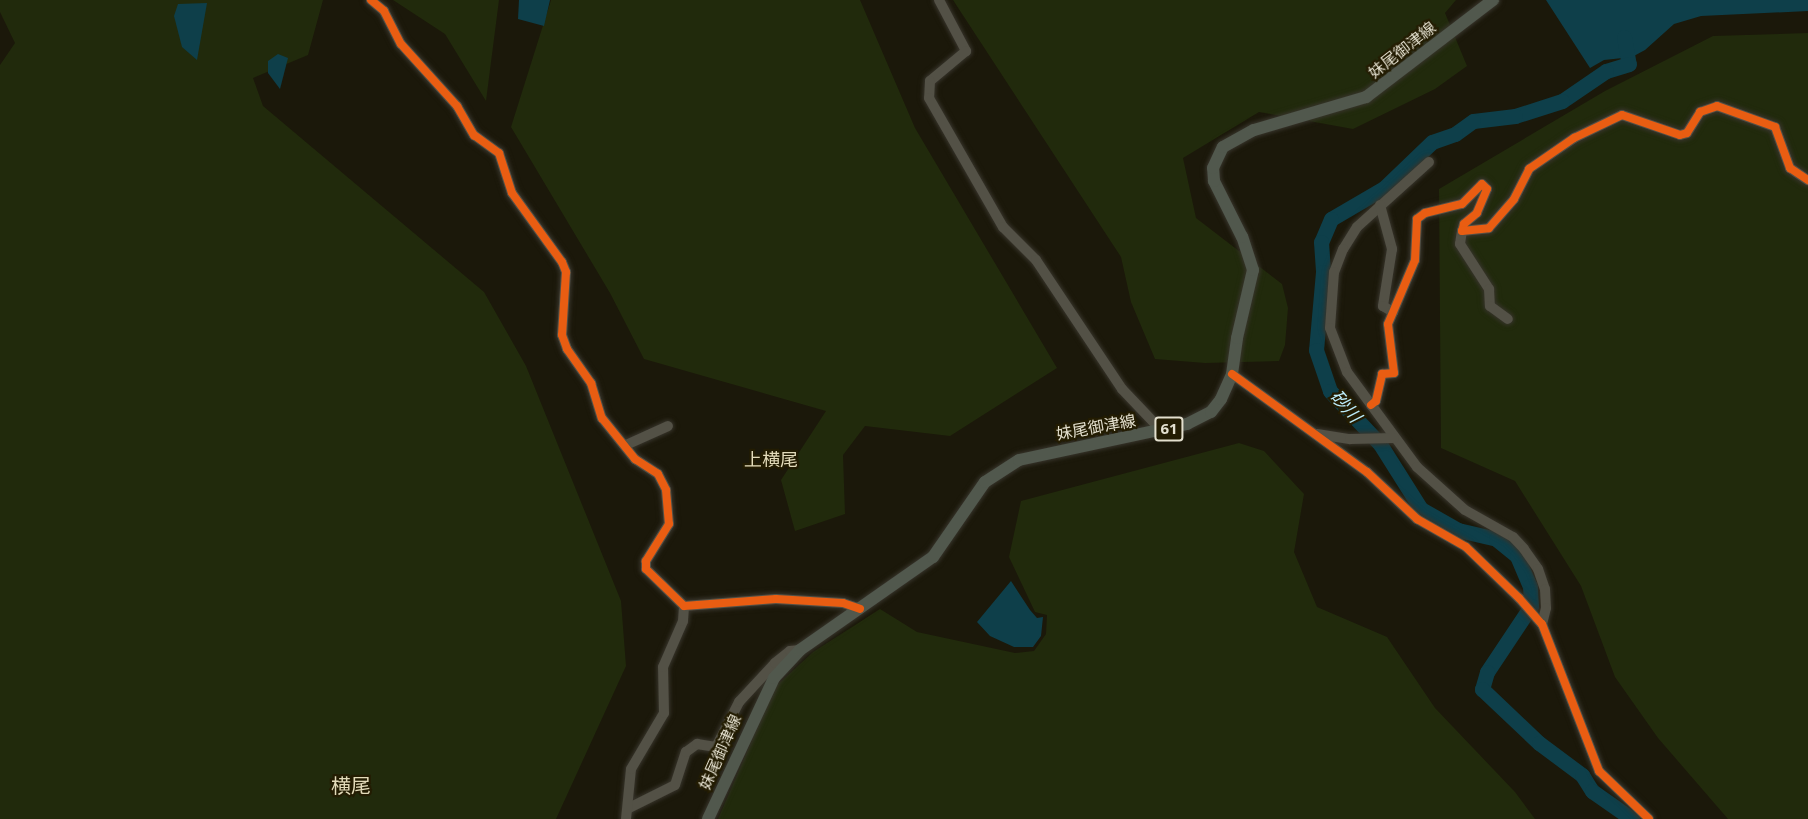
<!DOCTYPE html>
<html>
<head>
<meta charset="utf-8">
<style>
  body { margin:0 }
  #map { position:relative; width:1808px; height:819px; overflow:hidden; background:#1b180a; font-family:"Open Sans","Noto Sans JP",sans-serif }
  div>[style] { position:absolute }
  .green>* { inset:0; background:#212a0c }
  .water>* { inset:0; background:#0e3f4a }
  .river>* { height:15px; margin:-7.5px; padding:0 7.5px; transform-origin:7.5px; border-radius:7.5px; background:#0e3f4a }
  .roads { filter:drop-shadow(0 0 2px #37342b) drop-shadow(0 0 2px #37342b) }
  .minor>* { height:10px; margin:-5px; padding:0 5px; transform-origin:5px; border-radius:5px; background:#535146 }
  .major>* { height:12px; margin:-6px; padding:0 6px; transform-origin:6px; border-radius:6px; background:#51584d }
  .cycleway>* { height:8px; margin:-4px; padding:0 4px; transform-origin:4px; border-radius:4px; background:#e95d12 }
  span { translate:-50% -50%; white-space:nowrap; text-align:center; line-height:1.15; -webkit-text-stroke:4.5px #231c02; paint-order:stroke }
  .shield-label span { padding:2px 4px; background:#231c02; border:2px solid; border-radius:4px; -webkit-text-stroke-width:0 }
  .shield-label { font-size:15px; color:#e3dfce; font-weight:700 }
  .street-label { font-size:16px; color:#e3dfce }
  .water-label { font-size:18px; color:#bdedfb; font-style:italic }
  .neighbourhood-label { font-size:18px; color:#e3dbba }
  .quarter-label { font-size:20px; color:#e3dbba }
</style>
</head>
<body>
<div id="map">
  <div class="green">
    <i style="clip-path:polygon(0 0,323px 0,308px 55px,253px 78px,263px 106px,484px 292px,526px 366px,621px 601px,626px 666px,556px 819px,0 819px,0 65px,15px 43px,0 12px)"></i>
    <i style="clip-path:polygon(393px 0,499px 0,486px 101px,445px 34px)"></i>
    <i style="clip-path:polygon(551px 0,860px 0,915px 128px,1057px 368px,950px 436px,865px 426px,843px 455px,845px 514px,795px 531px,781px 480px,826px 411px,644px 359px,610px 293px,511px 127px)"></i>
    <i style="clip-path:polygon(953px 0,1456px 0,1445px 13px,1467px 66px,1435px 89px,1353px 129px,1259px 112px,1183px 158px,1196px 218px,1282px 284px,1288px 308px,1285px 345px,1279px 361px,1205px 363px,1155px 359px,1131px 302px,1121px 257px)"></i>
    <i style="clip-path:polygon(1808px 33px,1808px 819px,1728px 819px,1658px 738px,1615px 677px,1581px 586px,1515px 481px,1441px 448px,1439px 189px,1605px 91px,1713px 36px)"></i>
    <i style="clip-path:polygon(1239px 443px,1264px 451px,1304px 494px,1294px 552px,1317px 607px,1387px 637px,1435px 708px,1515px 792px,1535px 819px,718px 819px,775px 687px,813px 652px,880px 609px,917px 632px,1015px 653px,1034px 651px,1046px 634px,1047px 615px,1035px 612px,1009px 557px,1021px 501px)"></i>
  </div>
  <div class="water">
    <i style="clip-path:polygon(519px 0,550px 0,544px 26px,518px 19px)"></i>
    <i style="clip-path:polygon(1546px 0,1808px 0,1808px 11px,1701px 16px,1674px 24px,1645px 50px,1632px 57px,1604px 60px,1590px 68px)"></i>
    <i style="clip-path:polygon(207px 3px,197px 60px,182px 47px,174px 16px,178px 4px)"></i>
    <i style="clip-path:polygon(278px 54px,288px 58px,280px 89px,268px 73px,268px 61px)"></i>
    <i style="clip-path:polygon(1011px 581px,1030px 610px,1037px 618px,1043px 617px,1041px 636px,1033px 647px,1014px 647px,990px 636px,977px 622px)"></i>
  </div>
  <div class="river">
    <i style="left:1624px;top:37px;width:27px;rotate:80deg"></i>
    <i style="left:1629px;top:64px;width:24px;rotate:163deg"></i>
    <i style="left:1606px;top:71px;width:53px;rotate:145.7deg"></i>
    <i style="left:1562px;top:101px;width:49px;rotate:162.3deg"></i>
    <i style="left:1515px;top:116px;width:42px;rotate:173.2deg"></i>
    <i style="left:1473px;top:121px;width:22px;rotate:144deg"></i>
    <i style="left:1455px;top:134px;width:24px;rotate:161deg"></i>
    <i style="left:1432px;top:142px;width:66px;rotate:136.2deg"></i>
    <i style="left:1384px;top:188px;width:61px;rotate:149.7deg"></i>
    <i style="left:1331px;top:219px;width:25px;rotate:113deg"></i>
    <i style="left:1321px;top:242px;width:30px;rotate:86deg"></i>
    <i style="left:1323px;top:272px;width:78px;rotate:95.1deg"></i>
    <i style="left:1316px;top:350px;width:43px;rotate:71.1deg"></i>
    <i style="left:1330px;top:391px;width:73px;rotate:46.7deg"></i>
    <i style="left:1380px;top:444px;width:77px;rotate:57.8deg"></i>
    <i style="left:1421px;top:509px;width:43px;rotate:29.6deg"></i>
    <i style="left:1458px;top:530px;width:39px;rotate:13deg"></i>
    <i style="left:1496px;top:539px;width:27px;rotate:39deg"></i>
    <i style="left:1517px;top:556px;width:33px;rotate:67deg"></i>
    <i style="left:1530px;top:586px;width:20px;rotate:87deg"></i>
    <i style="left:1531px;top:606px;width:79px;rotate:123.7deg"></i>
    <i style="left:1487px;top:672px;width:18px;rotate:106deg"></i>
    <i style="left:1482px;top:689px;width:79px;rotate:43.5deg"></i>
    <i style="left:1539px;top:743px;width:54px;rotate:36.7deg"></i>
    <i style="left:1582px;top:775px;width:19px;rotate:58deg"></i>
    <i style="left:1592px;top:791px;width:49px;rotate:35deg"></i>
  </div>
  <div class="roads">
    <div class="minor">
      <i style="left:371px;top:0;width:17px;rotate:40deg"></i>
      <i style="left:384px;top:11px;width:37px;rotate:63deg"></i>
      <i style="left:401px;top:44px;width:84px;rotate:47.9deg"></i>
      <i style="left:457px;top:106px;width:34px;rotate:60deg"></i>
      <i style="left:474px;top:135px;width:31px;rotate:36deg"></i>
      <i style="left:499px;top:153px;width:42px;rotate:72deg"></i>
      <i style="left:512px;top:193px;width:85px;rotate:54.1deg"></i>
      <i style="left:562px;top:262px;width:11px;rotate:68deg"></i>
      <i style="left:566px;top:272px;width:63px;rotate:93.6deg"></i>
      <i style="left:562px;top:335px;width:15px;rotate:70deg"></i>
      <i style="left:567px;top:349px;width:42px;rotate:54.8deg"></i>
      <i style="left:591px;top:383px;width:37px;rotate:73deg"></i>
      <i style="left:602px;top:418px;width:53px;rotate:51.2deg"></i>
      <i style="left:635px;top:459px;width:27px;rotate:33deg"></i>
      <i style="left:658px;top:474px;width:18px;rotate:63deg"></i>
      <i style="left:666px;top:490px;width:34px;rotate:85deg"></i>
      <i style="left:669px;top:524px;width:44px;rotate:121.9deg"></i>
      <i style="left:646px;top:561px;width:8px;rotate:90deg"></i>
      <i style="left:646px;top:569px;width:53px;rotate:44.2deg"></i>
      <i style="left:684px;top:606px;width:92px;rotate:-4.4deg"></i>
      <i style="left:776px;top:599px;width:67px;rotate:3.4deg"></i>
      <i style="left:843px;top:603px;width:18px;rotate:19deg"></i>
      <i style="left:939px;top:0;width:58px;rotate:62.1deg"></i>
      <i style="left:966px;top:51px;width:47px;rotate:140.2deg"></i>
      <i style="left:930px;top:81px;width:17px;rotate:93deg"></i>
      <i style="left:929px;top:98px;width:149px;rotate:60.2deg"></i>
      <i style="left:1003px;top:227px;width:47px;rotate:45deg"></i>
      <i style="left:1036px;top:260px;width:155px;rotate:56.3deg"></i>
      <i style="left:1122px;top:389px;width:58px;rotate:46.4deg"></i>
      <i style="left:1429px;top:162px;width:97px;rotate:137.9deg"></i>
      <i style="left:1357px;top:227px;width:26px;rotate:122deg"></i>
      <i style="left:1343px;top:249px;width:25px;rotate:111deg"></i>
      <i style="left:1334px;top:272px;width:56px;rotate:94.1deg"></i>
      <i style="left:1330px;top:328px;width:47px;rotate:68.9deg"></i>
      <i style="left:1347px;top:372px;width:118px;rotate:53.6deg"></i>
      <i style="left:1417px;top:467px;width:64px;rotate:41.9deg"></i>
      <i style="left:1465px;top:510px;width:55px;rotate:29.4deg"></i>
      <i style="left:1513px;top:537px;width:16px;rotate:47deg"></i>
      <i style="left:1524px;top:549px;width:24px;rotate:55deg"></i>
      <i style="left:1538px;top:569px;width:21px;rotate:71deg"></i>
      <i style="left:1545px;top:589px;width:19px;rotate:87deg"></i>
      <i style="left:1546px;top:608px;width:16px;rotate:104deg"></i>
      <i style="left:1380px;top:205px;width:46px;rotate:74.7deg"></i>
      <i style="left:1392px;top:249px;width:58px;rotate:99deg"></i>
      <i style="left:1383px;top:306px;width:12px;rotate:31deg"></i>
      <i style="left:1462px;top:231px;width:13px;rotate:99deg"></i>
      <i style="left:1460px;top:244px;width:54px;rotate:57.2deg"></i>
      <i style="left:1489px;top:289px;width:17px;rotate:87deg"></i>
      <i style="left:1490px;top:306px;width:22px;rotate:36deg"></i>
      <i style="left:1232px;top:374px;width:167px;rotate:36deg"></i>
      <i style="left:1367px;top:472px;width:69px;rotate:43.2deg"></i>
      <i style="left:1417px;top:519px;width:56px;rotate:29.7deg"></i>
      <i style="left:1466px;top:547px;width:74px;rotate:43.9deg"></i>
      <i style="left:1519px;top:598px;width:35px;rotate:49deg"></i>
      <i style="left:1542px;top:624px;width:158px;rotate:68.8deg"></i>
      <i style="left:1599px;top:771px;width:69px;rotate:43.8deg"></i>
      <i style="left:1371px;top:405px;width:6px;rotate:-39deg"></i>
      <i style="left:1376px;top:401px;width:28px;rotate:-77deg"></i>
      <i style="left:1382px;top:374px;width:12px;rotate:-5deg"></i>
      <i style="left:1394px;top:373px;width:49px;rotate:-97deg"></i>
      <i style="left:1388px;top:324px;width:69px;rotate:-67.1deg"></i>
      <i style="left:1415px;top:260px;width:41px;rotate:-87.2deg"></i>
      <i style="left:1417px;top:219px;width:10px;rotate:-37deg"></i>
      <i style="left:1425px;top:213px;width:38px;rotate:-14deg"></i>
      <i style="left:1462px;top:204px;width:28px;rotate:-45deg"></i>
      <i style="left:1482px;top:184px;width:7px;rotate:45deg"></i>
      <i style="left:1487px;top:189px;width:26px;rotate:113deg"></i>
      <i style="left:1477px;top:213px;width:17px;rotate:140deg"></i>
      <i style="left:1464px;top:224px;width:7px;rotate:106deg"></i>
      <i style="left:1462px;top:231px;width:27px;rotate:-6deg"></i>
      <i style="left:1489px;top:228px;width:38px;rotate:-49deg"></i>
      <i style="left:1514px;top:199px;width:34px;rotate:-63deg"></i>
      <i style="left:1529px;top:169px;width:55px;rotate:-34.6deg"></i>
      <i style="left:1574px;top:138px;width:53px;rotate:-25.6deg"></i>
      <i style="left:1622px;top:115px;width:61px;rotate:19deg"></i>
      <i style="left:1680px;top:135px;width:7px;rotate:-16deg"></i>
      <i style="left:1687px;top:133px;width:25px;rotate:-58deg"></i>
      <i style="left:1700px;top:112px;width:18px;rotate:-19deg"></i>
      <i style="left:1717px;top:106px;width:62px;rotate:19.9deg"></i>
      <i style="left:1775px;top:127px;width:44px;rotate:69.9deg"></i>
      <i style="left:1790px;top:168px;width:22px;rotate:34deg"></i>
      <i style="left:1317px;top:434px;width:33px;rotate:9deg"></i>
      <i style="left:1350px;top:439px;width:44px;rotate:-1.3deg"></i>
      <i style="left:626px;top:445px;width:46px;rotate:-24.3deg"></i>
      <i style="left:629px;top:808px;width:51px;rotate:-26.6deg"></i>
      <i style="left:675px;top:785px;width:35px;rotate:-72deg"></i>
      <i style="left:686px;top:752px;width:14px;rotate:-36deg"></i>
      <i style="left:697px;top:744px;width:19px;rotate:9deg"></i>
      <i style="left:716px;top:747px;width:51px;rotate:-62.9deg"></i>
      <i style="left:739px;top:702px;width:53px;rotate:-47.3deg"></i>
      <i style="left:775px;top:663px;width:19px;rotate:-39deg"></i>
      <i style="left:790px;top:651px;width:10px;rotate:-6deg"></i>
      <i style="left:626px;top:819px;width:50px;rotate:-84.3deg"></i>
      <i style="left:631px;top:769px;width:65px;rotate:-59.5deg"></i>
      <i style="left:664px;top:713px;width:46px;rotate:-91.2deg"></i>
      <i style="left:663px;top:667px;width:50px;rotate:-66.5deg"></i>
      <i style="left:683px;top:621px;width:15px;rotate:-86deg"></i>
    </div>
    <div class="major">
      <i style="left:708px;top:819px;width:156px;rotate:-64.9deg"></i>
      <i style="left:774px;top:678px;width:38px;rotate:-47deg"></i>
      <i style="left:800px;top:650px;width:162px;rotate:-35deg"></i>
      <i style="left:933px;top:557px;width:91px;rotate:-55.3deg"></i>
      <i style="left:985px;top:482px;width:40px;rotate:-32.9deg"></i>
      <i style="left:1019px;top:460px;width:172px;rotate:-12.1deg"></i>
      <i style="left:1187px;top:424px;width:27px;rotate:-27deg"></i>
      <i style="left:1211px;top:412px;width:16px;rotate:-52deg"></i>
      <i style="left:1221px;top:399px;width:27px;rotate:-66deg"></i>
      <i style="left:1232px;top:374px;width:36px;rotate:-82deg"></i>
      <i style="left:1237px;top:338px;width:70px;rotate:-76.8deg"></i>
      <i style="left:1253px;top:270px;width:35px;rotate:-108deg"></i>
      <i style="left:1242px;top:237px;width:63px;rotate:-116.6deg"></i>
      <i style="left:1214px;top:181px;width:13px;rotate:-94deg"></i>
      <i style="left:1213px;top:168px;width:23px;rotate:-65deg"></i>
      <i style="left:1223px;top:147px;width:35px;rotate:-29deg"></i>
      <i style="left:1254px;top:130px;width:117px;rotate:-16.4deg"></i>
      <i style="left:1366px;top:97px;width:160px;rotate:-37.4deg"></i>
    </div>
  </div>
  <div class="cycleway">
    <i style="left:371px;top:0;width:17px;rotate:40deg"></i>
    <i style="left:384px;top:11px;width:37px;rotate:63deg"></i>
    <i style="left:401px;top:44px;width:84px;rotate:47.9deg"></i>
    <i style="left:457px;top:106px;width:34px;rotate:60deg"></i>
    <i style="left:474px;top:135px;width:31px;rotate:36deg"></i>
    <i style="left:499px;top:153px;width:42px;rotate:72deg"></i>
    <i style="left:512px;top:193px;width:85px;rotate:54.1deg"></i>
    <i style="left:562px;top:262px;width:11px;rotate:68deg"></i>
    <i style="left:566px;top:272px;width:63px;rotate:93.6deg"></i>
    <i style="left:562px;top:335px;width:15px;rotate:70deg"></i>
    <i style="left:567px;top:349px;width:42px;rotate:54.8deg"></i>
    <i style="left:591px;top:383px;width:37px;rotate:73deg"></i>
    <i style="left:602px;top:418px;width:53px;rotate:51.2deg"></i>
    <i style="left:635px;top:459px;width:27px;rotate:33deg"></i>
    <i style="left:658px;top:474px;width:18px;rotate:63deg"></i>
    <i style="left:666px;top:490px;width:34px;rotate:85deg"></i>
    <i style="left:669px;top:524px;width:44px;rotate:121.9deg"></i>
    <i style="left:646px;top:561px;width:8px;rotate:90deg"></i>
    <i style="left:646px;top:569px;width:53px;rotate:44.2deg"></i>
    <i style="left:684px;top:606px;width:92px;rotate:-4.4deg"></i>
    <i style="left:776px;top:599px;width:67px;rotate:3.4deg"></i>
    <i style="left:843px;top:603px;width:18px;rotate:19deg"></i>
    <i style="left:1232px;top:374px;width:167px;rotate:36deg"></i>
    <i style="left:1367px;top:472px;width:69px;rotate:43.2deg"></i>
    <i style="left:1417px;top:519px;width:56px;rotate:29.7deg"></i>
    <i style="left:1466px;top:547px;width:74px;rotate:43.9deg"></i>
    <i style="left:1519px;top:598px;width:35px;rotate:49deg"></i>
    <i style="left:1542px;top:624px;width:158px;rotate:68.8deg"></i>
    <i style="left:1599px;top:771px;width:69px;rotate:43.8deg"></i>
    <i style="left:1371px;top:405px;width:6px;rotate:-39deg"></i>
    <i style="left:1376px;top:401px;width:28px;rotate:-77deg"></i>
    <i style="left:1382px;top:374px;width:12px;rotate:-5deg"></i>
    <i style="left:1394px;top:373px;width:49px;rotate:-97deg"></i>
    <i style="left:1388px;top:324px;width:69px;rotate:-67.1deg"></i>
    <i style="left:1415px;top:260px;width:41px;rotate:-87.2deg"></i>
    <i style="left:1417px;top:219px;width:10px;rotate:-37deg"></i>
    <i style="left:1425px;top:213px;width:38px;rotate:-14deg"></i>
    <i style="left:1462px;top:204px;width:28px;rotate:-45deg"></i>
    <i style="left:1482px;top:184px;width:7px;rotate:45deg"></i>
    <i style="left:1487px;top:189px;width:26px;rotate:113deg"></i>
    <i style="left:1477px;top:213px;width:17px;rotate:140deg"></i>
    <i style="left:1464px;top:224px;width:7px;rotate:106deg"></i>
    <i style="left:1462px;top:231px;width:27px;rotate:-6deg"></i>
    <i style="left:1489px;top:228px;width:38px;rotate:-49deg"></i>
    <i style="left:1514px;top:199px;width:34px;rotate:-63deg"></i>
    <i style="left:1529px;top:169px;width:55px;rotate:-34.6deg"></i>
    <i style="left:1574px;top:138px;width:53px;rotate:-25.6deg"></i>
    <i style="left:1622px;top:115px;width:61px;rotate:19deg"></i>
    <i style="left:1680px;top:135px;width:7px;rotate:-16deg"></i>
    <i style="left:1687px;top:133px;width:25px;rotate:-58deg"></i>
    <i style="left:1700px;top:112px;width:18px;rotate:-19deg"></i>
    <i style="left:1717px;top:106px;width:62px;rotate:19.9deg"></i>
    <i style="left:1775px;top:127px;width:44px;rotate:69.9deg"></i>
    <i style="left:1790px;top:168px;width:22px;rotate:34deg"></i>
  </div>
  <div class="shield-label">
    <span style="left:1169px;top:429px">61</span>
  </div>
  <div class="street-label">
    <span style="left:1402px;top:50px;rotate:-38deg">妹尾御津線</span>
    <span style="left:1096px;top:427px;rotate:-10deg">妹尾御津線</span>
    <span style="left:720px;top:752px;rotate:-66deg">妹尾御津線</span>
  </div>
  <div class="water-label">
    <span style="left:1346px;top:406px;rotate:49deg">砂川</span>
  </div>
  <div class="neighbourhood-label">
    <span style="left:771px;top:459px">上横尾</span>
  </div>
  <div class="quarter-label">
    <span style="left:351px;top:785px">横尾</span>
  </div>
</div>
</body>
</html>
